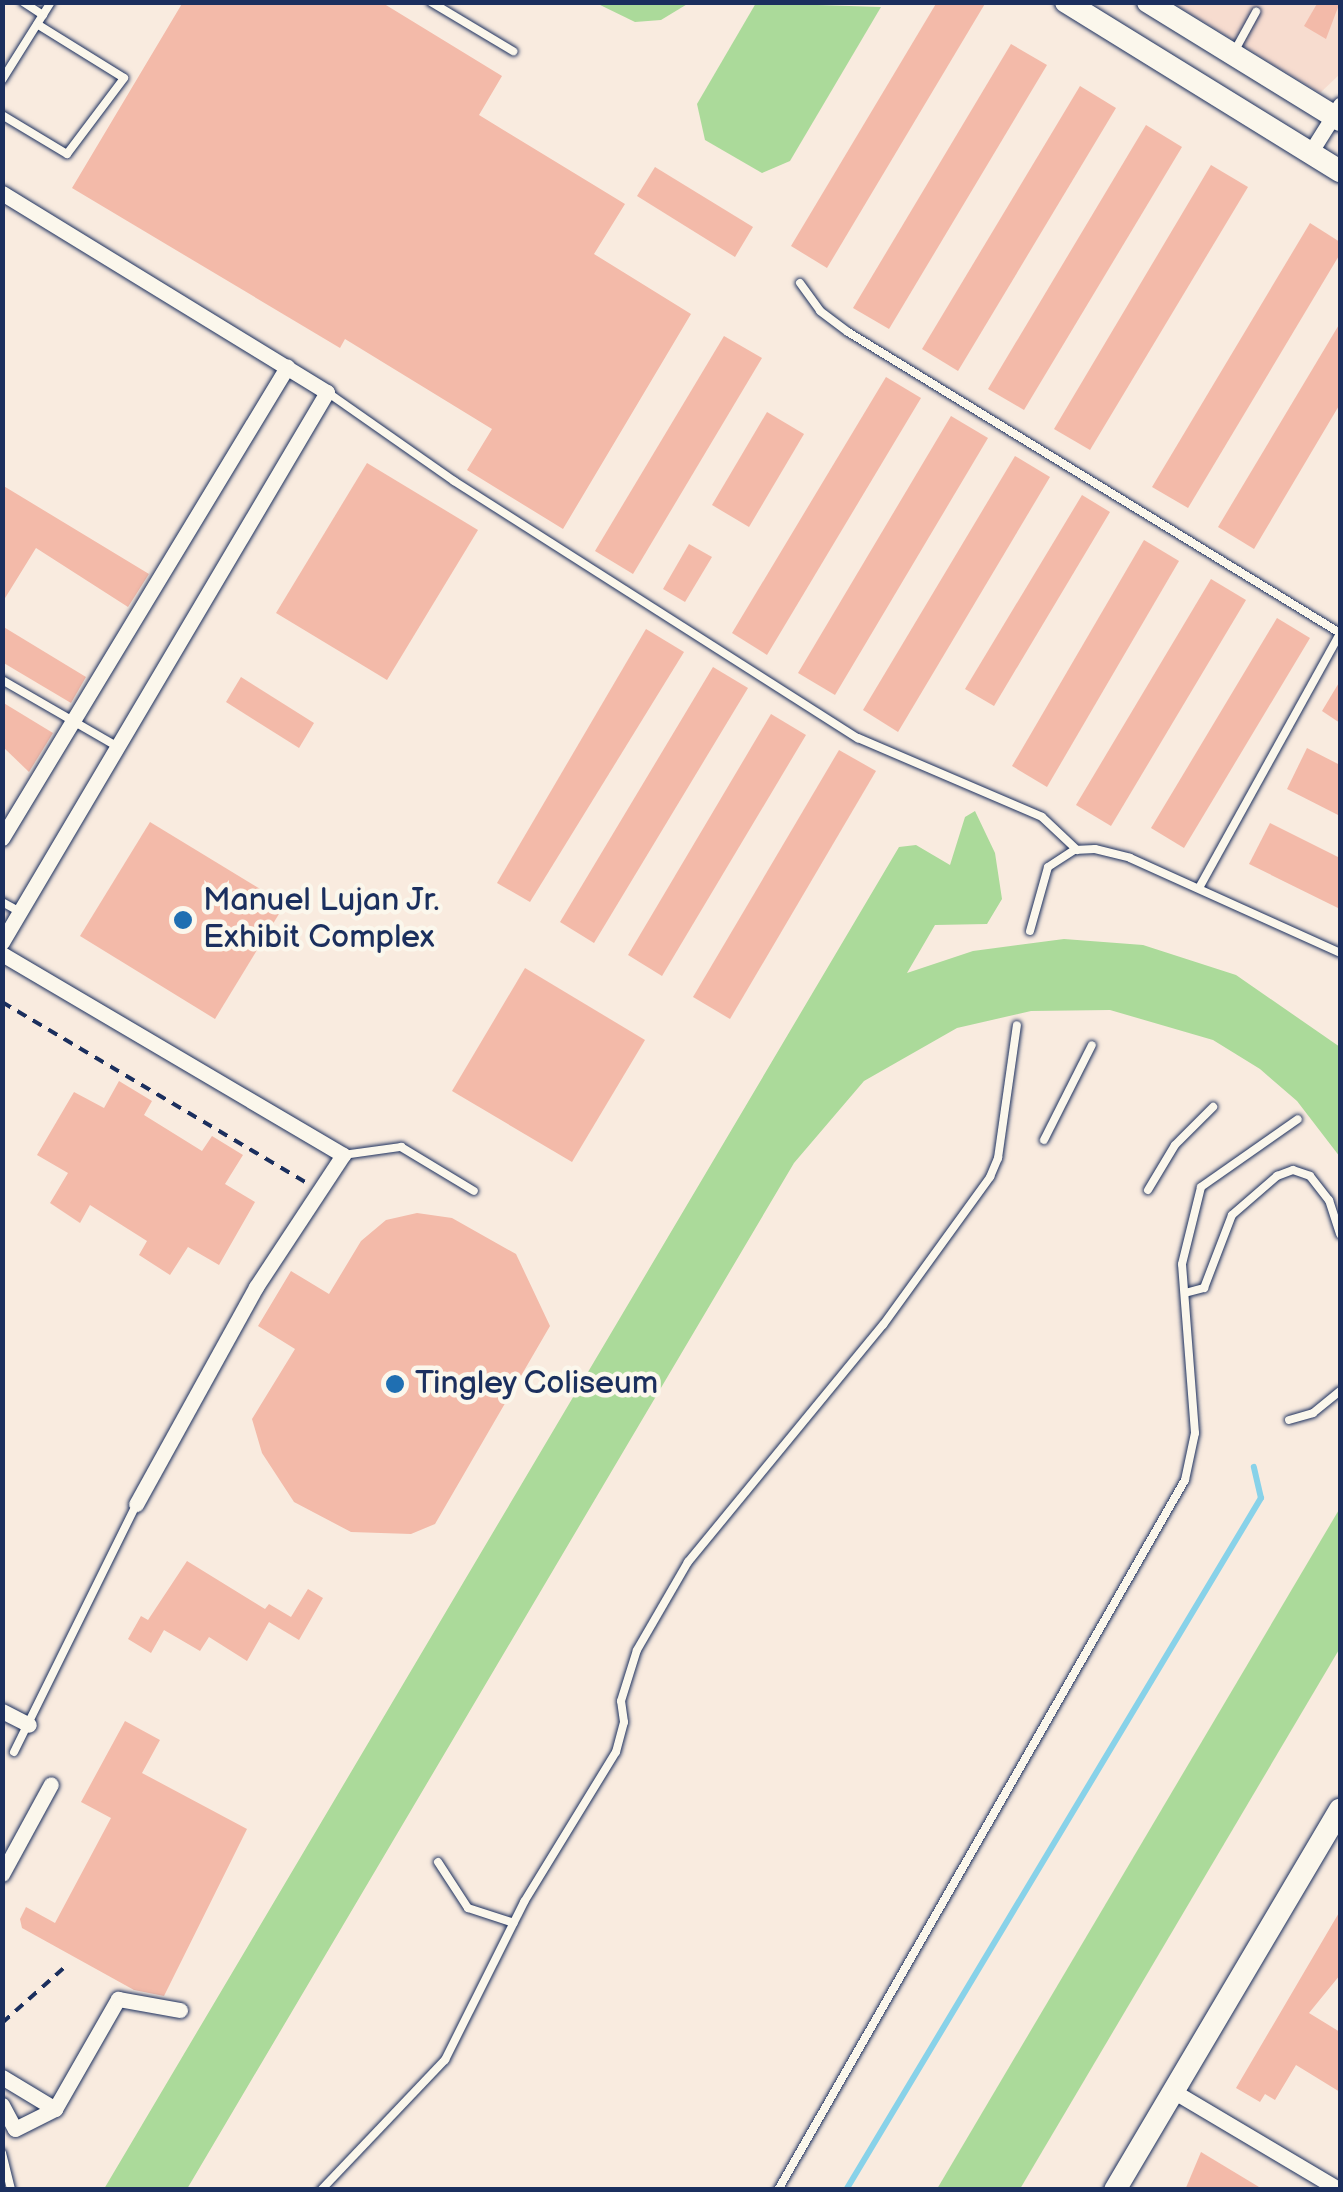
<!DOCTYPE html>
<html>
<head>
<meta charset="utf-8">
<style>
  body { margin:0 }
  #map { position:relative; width:1343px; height:2192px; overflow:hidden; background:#f9ebdf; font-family:"Balsamiq Sans",sans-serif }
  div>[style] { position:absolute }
  .built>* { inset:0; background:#f7dccf }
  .green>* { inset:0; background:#abda9a }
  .stream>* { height:6px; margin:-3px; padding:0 3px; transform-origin:3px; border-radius:3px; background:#88d2e9 }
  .building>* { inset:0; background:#f3baa9 }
  .path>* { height:4px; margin-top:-2px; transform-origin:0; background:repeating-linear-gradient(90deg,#1b2f5e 0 10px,transparent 0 18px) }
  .roads { filter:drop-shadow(0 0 2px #1b2f5e) drop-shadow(0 0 2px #1b2f5e) }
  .lane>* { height:8px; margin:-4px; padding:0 4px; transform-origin:4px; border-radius:4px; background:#fbf7ec }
  .street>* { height:15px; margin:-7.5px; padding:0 7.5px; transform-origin:7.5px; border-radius:7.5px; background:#fbf7ec }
  .secondary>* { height:22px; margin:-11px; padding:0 11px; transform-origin:11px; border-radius:11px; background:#fbf7ec }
  .dots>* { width:28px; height:28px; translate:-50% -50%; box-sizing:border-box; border:5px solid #fbf7ec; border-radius:50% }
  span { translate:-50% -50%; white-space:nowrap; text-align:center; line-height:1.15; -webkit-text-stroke:9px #fbf7ec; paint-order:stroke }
  .poi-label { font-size:32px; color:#1b2f5e }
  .left { translate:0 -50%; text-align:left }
  .frame { position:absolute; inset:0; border:5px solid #1b2f5e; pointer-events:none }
</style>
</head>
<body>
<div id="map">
  <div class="built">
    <i style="clip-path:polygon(1173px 3px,1340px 3px,1340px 74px,1320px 93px)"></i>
  </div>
  <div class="green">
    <i style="clip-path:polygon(596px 3px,689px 3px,661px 20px,635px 22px)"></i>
    <i style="clip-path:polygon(756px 3px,881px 7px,790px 161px,762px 173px,705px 140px,697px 104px)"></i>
    <i style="clip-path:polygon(975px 811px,995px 853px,1002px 899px,987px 924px,935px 925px,907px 973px,973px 951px,1064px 939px,1143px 945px,1236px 975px,1340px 1047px,1340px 1157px,1297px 1101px,1260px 1069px,1213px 1040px,1110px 1010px,1031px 1011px,957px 1028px,864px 1081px,794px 1163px,187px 2189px,104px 2189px,899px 847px,916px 845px,950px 865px,965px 817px)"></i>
    <i style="clip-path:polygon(1340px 1508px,1340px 1648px,1020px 2189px,937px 2189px)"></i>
  </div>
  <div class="stream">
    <i style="left:846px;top:2190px;width:807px;rotate:-59.05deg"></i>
    <i style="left:1261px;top:1498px;width:32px;rotate:-103deg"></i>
  </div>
  <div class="building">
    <i style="clip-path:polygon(183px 2px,381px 2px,502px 76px,479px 115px,625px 204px,594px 254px,691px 314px,563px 529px,467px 470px,492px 429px,345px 339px,340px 348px,72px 188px)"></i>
    <i style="clip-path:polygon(937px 2px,986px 2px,827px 268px,791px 246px)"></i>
    <i style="clip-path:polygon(1318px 2px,1340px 2px,1326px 39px,1304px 26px)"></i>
    <i style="clip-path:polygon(1011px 44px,1047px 65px,889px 329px,853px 308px)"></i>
    <i style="clip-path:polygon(1080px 86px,1116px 108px,958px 371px,922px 349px)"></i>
    <i style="clip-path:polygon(1146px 125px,1182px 147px,1024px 410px,988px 389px)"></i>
    <i style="clip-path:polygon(1211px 165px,1248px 187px,1090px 450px,1054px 429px)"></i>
    <i style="clip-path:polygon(655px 167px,753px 227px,735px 257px,637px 196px)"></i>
    <i style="clip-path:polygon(1310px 223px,1340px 242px,1340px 254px,1188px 508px,1152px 487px)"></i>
    <i style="clip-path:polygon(1340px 323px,1340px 404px,1254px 549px,1218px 527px)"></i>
    <i style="clip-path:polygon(724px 336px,762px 358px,633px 574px,595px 551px)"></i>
    <i style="clip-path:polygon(886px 377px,921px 398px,767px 655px,732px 633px)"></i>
    <i style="clip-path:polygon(767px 412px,804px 434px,749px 527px,712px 505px)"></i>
    <i style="clip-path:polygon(951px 416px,988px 438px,835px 695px,798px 673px)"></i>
    <i style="clip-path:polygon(1015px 456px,1050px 477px,898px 732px,863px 710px)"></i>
    <i style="clip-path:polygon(367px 463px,478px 530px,387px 680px,276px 613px)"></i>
    <i style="clip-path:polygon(2px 485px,149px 574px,128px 607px,36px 548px,2px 603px)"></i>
    <i style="clip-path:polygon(1082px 495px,1110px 512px,994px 706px,965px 689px)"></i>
    <i style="clip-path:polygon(1144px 540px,1179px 561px,1047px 787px,1012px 766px)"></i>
    <i style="clip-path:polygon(689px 544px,712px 557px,685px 602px,663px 589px)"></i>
    <i style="clip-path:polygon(1211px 579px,1246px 600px,1111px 826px,1076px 805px)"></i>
    <i style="clip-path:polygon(1277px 618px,1310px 638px,1184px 848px,1151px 828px)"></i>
    <i style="clip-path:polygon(2px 626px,86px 677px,71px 703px,2px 662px)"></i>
    <i style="clip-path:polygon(646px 629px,684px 652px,530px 902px,497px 883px)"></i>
    <i style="clip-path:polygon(713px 667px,748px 688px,594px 943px,560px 922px)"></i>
    <i style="clip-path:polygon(241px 677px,314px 723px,299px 748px,226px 702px)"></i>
    <i style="clip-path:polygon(1340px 681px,1340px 723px,1322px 711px)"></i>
    <i style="clip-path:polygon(2px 702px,53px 733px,29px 772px,2px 746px)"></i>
    <i style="clip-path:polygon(771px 714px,806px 735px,662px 976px,628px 955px)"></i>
    <i style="clip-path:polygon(1307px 748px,1340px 765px,1340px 816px,1287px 789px)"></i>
    <i style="clip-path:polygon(839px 750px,876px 771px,730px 1019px,693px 997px)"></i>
    <i style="clip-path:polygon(150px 822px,285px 904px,215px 1019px,80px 936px)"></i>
    <i style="clip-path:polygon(1270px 823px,1340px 858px,1340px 909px,1249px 864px)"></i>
    <i style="clip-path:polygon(525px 968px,645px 1040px,572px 1162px,452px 1091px)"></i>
    <i style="clip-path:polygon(119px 1081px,152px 1101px,144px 1115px,202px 1151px,212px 1136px,243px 1155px,225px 1184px,255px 1202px,219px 1265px,188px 1247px,170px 1275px,139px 1255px,147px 1241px,90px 1205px,80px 1223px,50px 1203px,68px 1173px,37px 1155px,74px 1092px,104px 1108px)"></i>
    <i style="clip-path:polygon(417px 1213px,452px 1218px,516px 1254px,550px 1326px,435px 1524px,411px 1534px,351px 1532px,294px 1502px,262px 1453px,252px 1419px,295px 1349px,258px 1326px,291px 1271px,329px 1294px,361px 1241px,386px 1220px)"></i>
    <i style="clip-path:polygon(187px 1561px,265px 1609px,269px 1604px,291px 1617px,308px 1589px,323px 1598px,299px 1640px,269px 1622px,247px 1661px,209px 1637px,200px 1651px,164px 1630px,151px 1653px,128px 1639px,141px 1616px,148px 1620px)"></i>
    <i style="clip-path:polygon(125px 1721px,160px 1740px,142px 1773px,247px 1829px,164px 1996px,134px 1990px,22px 1928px,20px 1919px,26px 1907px,55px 1923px,111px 1818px,81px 1802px)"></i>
    <i style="clip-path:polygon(1340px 1911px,1340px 1975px,1309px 2013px,1340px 2032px,1340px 2092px,1296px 2065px,1275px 2100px,1265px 2094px,1260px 2102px,1236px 2088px)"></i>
    <i style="clip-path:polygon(1201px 2152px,1264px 2190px,1185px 2190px)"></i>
  </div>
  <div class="path">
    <i style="left:2px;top:1002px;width:355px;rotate:30.7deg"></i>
    <i style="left:2px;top:2023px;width:86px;rotate:-41.7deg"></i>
  </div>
  <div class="roads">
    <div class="lane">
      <i style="left:23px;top:2px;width:24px;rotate:33deg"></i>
      <i style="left:431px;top:2px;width:96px;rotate:30.9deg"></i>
      <i style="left:1234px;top:52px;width:46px;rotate:-61.2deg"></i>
      <i style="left:2px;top:80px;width:92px;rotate:-57.9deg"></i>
      <i style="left:2px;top:115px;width:76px;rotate:31deg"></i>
      <i style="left:67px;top:154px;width:95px;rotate:-53.1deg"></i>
      <i style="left:124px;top:78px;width:102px;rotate:-148.2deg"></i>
      <i style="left:800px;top:283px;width:34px;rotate:54deg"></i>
      <i style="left:820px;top:311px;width:35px;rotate:37deg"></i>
      <i style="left:848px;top:332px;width:577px;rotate:31.46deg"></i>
      <i style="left:327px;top:392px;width:155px;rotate:35deg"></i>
      <i style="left:454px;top:481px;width:479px;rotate:32.5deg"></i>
      <i style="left:858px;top:738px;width:200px;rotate:23.2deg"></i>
      <i style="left:1042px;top:817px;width:48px;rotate:43.3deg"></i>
      <i style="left:2px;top:680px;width:134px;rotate:30deg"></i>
      <i style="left:1199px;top:888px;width:291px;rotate:-61deg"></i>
      <i style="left:2px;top:902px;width:21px;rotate:29deg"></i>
      <i style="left:1030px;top:931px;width:66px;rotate:-74.3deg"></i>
      <i style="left:1048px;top:867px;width:31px;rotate:-33deg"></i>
      <i style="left:1074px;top:850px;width:21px;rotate:-3deg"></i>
      <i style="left:1095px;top:849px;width:36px;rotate:14deg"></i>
      <i style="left:1130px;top:858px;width:230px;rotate:24.3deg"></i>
      <i style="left:1044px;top:1140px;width:106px;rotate:-63.2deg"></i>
      <i style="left:343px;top:1155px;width:59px;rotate:-7.9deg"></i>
      <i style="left:401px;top:1147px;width:85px;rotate:31.1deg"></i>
      <i style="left:1148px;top:1190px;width:52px;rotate:-59deg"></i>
      <i style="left:1175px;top:1145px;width:54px;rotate:-45deg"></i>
      <i style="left:1185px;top:1293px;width:20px;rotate:-15deg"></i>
      <i style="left:1204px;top:1288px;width:78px;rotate:-69deg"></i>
      <i style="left:1232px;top:1215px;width:60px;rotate:-40.9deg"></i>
      <i style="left:1277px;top:1176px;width:17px;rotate:-21deg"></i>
      <i style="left:1293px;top:1170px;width:18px;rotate:19deg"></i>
      <i style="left:1310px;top:1176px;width:31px;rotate:52deg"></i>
      <i style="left:1329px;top:1200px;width:36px;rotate:72deg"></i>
      <i style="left:1289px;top:1420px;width:25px;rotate:-16deg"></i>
      <i style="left:1313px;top:1413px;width:35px;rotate:-39deg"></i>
      <i style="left:14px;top:1752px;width:275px;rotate:-63.7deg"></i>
      <i style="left:438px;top:1862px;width:55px;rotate:56.9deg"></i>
      <i style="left:468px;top:1908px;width:48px;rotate:18.1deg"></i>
      <i style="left:2px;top:2153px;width:38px;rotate:76deg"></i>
      <i style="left:321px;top:2190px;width:180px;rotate:-46.4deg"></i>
      <i style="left:445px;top:2060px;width:177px;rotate:-63.4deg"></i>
      <i style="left:524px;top:1902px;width:176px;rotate:-58.5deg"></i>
      <i style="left:616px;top:1752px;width:31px;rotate:-75deg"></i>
      <i style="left:624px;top:1722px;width:21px;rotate:-98deg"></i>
      <i style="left:621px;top:1701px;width:53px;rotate:-72.6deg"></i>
      <i style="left:637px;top:1650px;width:102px;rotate:-59.9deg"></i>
      <i style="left:688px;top:1562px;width:307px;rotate:-50.6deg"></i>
      <i style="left:883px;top:1325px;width:183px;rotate:-54.1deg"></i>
      <i style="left:990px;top:1177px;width:21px;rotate:-67deg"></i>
      <i style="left:998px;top:1158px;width:134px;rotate:-81.9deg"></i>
      <i style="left:778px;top:2190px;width:818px;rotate:-60.18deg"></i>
      <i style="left:1185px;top:1480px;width:48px;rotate:-78deg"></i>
      <i style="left:1195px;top:1433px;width:169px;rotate:-94.4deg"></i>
      <i style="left:1182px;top:1264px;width:79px;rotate:-76.1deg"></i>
      <i style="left:1201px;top:1187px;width:118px;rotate:-35deg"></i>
    </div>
    <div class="street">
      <i style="left:1310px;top:153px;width:57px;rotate:-58deg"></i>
      <i style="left:2px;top:193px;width:381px;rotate:31.5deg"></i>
      <i style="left:327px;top:392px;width:639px;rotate:120.58deg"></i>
      <i style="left:2px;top:838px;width:551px;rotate:-58.82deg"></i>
      <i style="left:2px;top:954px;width:396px;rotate:30.5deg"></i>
      <i style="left:343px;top:1155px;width:158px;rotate:123.4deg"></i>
      <i style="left:256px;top:1287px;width:248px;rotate:118.9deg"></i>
      <i style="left:2px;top:1711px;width:30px;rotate:27deg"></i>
      <i style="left:2px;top:1874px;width:102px;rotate:-61.4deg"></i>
      <i style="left:2px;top:2077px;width:62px;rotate:31.1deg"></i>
      <i style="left:55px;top:2109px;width:127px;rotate:-60.2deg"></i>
      <i style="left:118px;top:1999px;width:63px;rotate:10.1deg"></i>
      <i style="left:1173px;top:2091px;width:194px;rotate:30.7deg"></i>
      <i style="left:2px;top:2105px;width:27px;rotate:62deg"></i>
      <i style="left:15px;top:2129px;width:45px;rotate:-26.6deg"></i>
    </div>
    <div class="secondary">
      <i style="left:1066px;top:2px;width:322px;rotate:31.7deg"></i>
      <i style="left:1148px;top:2px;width:225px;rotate:31.6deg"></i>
      <i style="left:1115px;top:2190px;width:442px;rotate:-59.4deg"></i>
    </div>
  </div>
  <div class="dots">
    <i style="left:183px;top:920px;background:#1f6fb2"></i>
    <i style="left:395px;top:1384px;background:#1f6fb2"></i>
  </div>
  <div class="poi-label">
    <span class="left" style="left:203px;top:920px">Manuel Lujan Jr.<br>Exhibit Complex</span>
    <span class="left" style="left:415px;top:1384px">Tingley Coliseum</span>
  </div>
  <div class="frame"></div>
</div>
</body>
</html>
